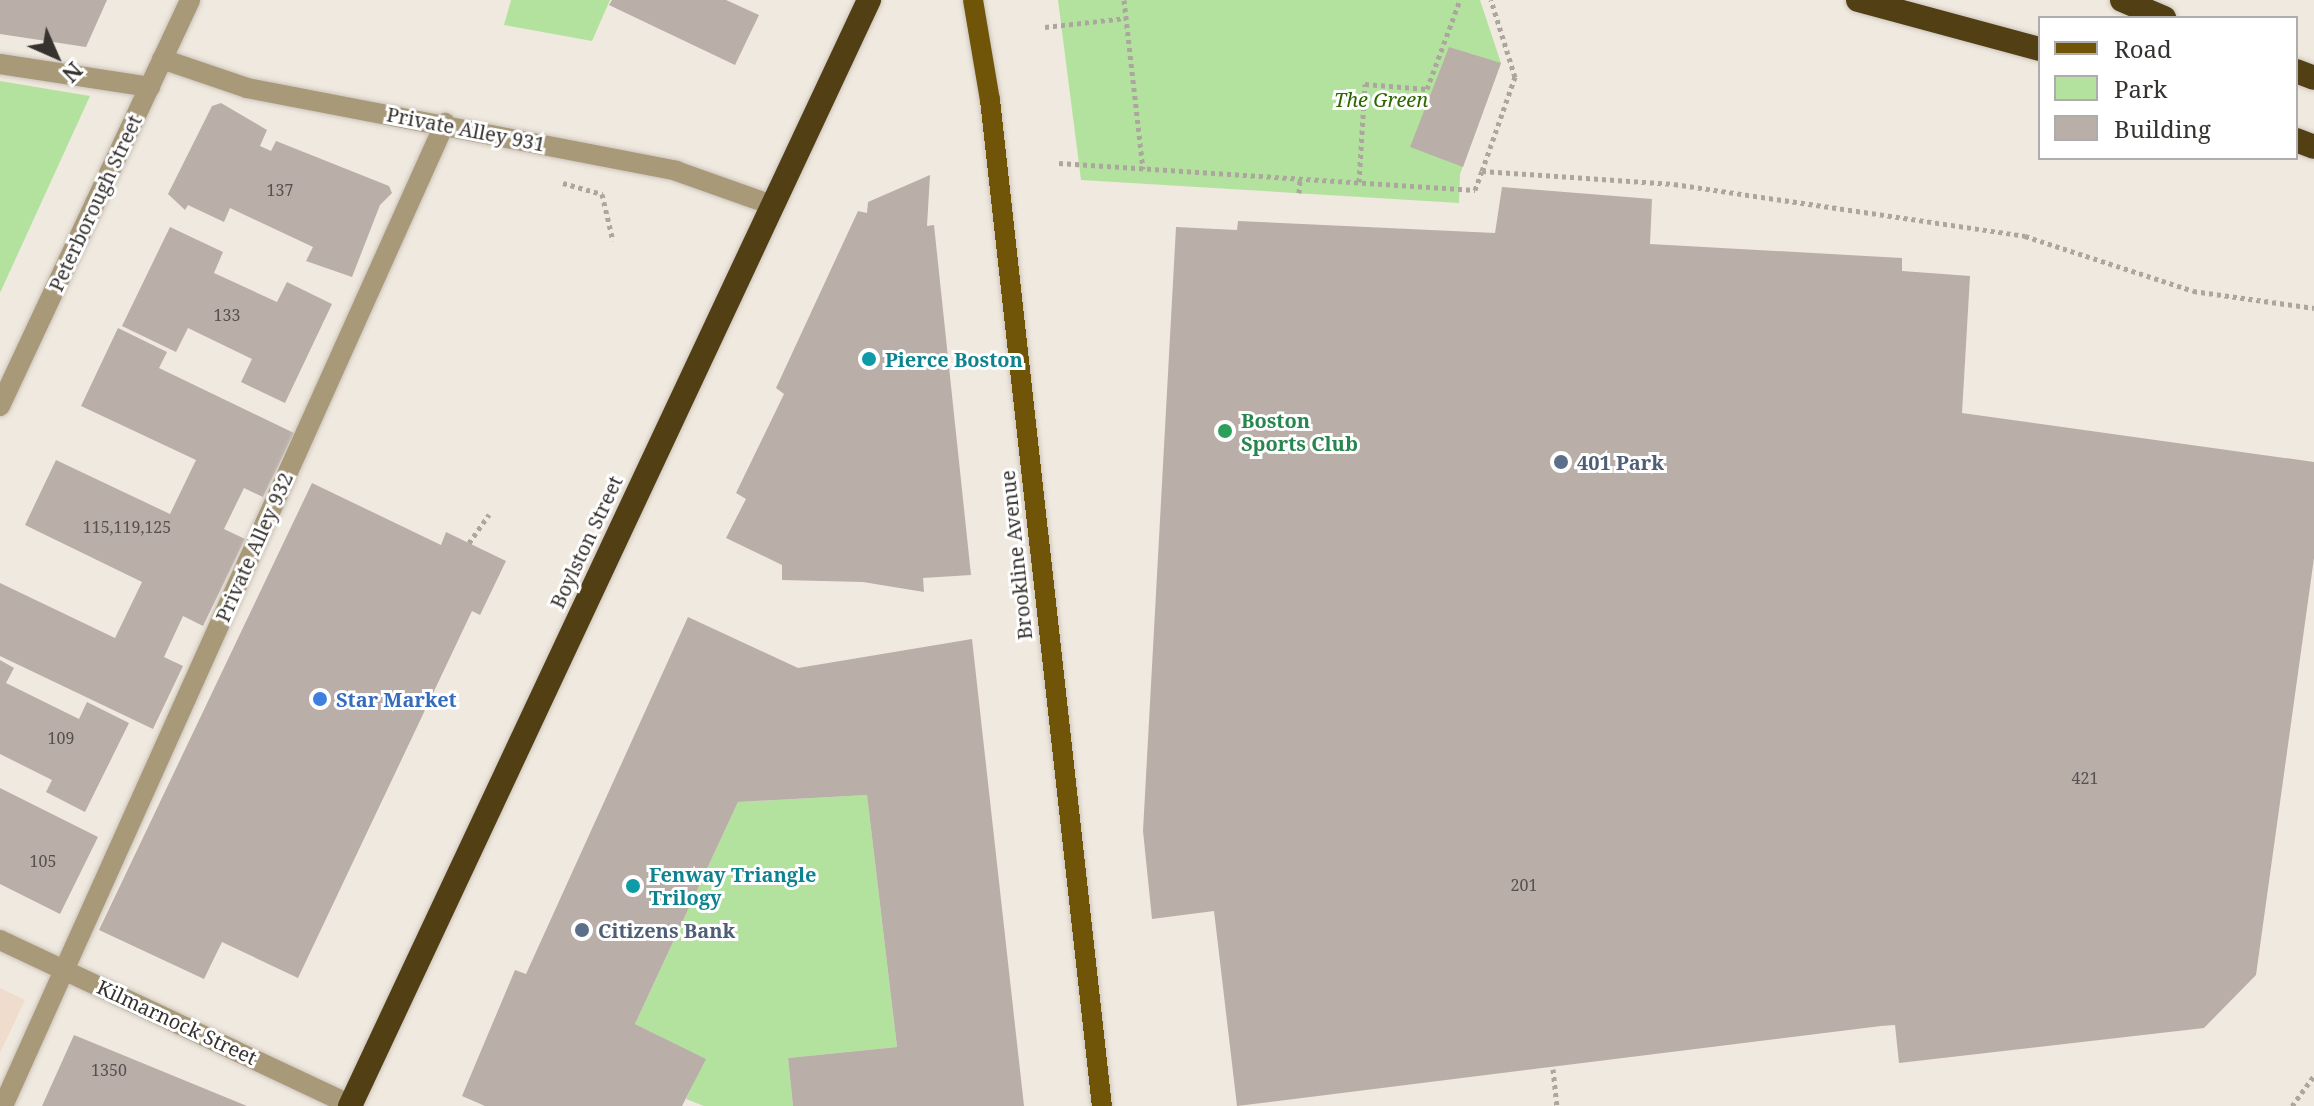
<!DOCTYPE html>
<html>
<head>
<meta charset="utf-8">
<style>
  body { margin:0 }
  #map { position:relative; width:2314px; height:1106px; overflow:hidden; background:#f0e9df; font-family:"Noto Serif",serif }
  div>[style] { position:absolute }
  .education>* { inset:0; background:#f0dccd }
  .green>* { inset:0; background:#b3e29e }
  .building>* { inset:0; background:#baaea9 }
  .path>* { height:5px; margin-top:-2.5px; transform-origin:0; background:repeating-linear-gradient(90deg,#aca69f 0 4px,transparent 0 8px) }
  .roads { filter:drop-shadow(0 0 2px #cbc4bc) drop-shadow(0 0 2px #cbc4bc) }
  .minor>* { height:20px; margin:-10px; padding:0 10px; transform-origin:10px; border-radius:10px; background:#a89978 }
  .major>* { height:20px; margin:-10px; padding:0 10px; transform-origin:10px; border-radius:10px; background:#705509 }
  .highway>* { height:24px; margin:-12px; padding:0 12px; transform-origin:12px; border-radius:12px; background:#524014 }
  .dots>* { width:22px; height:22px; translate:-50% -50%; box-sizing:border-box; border:4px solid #fff; border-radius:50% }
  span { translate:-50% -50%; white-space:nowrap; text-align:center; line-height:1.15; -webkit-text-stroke:6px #fff; paint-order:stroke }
  .number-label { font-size:16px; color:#56514e }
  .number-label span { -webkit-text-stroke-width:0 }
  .park-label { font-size:20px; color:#2d6700; font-style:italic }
  .street-label { font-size:20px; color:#35322f }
  .culture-label { font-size:20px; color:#0d838f; font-weight:700 }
  .left { translate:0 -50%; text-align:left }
  .leisure-label { font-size:20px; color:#27864d; font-weight:700 }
  .service-label { font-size:20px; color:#4e5e75; font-weight:700 }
  .shop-label { font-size:20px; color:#366cbe; font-weight:700 }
  .legend { position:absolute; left:2038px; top:16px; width:260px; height:144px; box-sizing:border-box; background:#fff; border:2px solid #aeadac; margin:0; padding:10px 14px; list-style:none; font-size:24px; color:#35322f }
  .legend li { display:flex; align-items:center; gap:16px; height:40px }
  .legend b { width:40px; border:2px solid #aeadac }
  .north { position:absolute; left:16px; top:16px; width:80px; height:80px; -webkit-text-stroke:6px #fff; paint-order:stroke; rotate:135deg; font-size:22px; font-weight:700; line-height:32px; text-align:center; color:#35322f }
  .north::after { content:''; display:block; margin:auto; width:28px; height:36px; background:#35322f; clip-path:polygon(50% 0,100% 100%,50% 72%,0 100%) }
</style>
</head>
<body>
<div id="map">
  <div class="education">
    <i style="clip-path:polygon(0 988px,25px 1000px,0 1053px)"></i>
  </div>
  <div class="green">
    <i style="clip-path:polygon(511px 0,610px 0,592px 41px,504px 25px)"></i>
    <i style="clip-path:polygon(1058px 0,1480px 0,1501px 63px,1460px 174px,1459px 203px,1081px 180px)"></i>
    <i style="clip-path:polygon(0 81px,90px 96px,0 293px)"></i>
    <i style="clip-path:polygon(867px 795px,897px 1047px,788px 1058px,793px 1106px,704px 1106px,686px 1099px,705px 1059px,635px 1024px,738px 802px)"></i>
  </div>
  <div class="building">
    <i style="clip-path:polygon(0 0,107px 0,86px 47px,0 34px)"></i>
    <i style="clip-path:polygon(612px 0,726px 0,759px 15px,735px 65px,609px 5px)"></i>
    <i style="clip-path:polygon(1449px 47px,1501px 63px,1463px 167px,1410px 147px)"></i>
    <i style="clip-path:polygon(221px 103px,267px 130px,260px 146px,271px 151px,276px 141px,389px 186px,392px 193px,380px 205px,352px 277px,306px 261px,313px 247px,230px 208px,224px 222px,188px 205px,185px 210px,168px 194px,212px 106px)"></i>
    <i style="clip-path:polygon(930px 175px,927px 226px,934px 225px,971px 575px,923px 578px,924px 592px,863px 582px,782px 580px,782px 565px,726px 538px,746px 499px,736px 493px,784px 394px,776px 388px,858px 211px,867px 213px,868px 202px)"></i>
    <i style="clip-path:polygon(1502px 187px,1652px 199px,1650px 244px,1902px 258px,1902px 271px,1970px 276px,1962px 413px,2314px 462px,2314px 558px,2256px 975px,2204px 1028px,1899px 1063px,1895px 1025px,1881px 1026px,1237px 1106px,1214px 911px,1152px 919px,1143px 831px,1176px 227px,1237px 230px,1238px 221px,1495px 233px)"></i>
    <i style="clip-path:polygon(170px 227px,223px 252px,214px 273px,277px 302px,287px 282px,332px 304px,285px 403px,241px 382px,252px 359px,188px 328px,176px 352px,122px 326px)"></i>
    <i style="clip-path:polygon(118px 328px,167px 352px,159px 368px,294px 433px,263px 497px,244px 488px,224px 529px,245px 539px,203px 626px,183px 616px,164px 657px,183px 666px,153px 729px,0 656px,0 583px,115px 638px,142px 582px,25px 525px,56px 460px,170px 514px,196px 460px,81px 406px)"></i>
    <i style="clip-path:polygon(312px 483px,441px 545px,446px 532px,506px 561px,480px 615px,472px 611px,298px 978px,222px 942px,204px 979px,99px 930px)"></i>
    <i style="clip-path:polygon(688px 617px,798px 668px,972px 639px,1024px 1106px,793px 1106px,788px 1058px,897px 1047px,867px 795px,738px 802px,635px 1024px,706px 1059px,682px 1106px,485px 1106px,462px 1096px,515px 970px,526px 974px)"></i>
    <i style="clip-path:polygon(0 660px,14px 668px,6px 683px,79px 719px,87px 702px,129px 723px,85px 812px,46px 792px,52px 780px,0 754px)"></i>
    <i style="clip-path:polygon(0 788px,98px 837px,60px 914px,0 884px)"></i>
    <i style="clip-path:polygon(74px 1035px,247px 1106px,42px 1106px)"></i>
  </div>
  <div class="path">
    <i style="left:1124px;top:0;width:170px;rotate:83.6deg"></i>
    <i style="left:1045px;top:27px;width:81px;rotate:-6.3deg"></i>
    <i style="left:1059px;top:163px;width:417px;rotate:3.7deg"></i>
    <i style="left:1475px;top:190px;width:20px;rotate:-70deg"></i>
    <i style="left:1482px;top:171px;width:192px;rotate:3.9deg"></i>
    <i style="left:1674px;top:184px;width:355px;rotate:8.4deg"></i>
    <i style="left:2025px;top:236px;width:177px;rotate:18.1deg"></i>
    <i style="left:2193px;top:291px;width:122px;rotate:8deg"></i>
    <i style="left:1482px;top:171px;width:100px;rotate:-70.7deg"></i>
    <i style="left:1515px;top:77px;width:81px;rotate:-107.3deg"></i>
    <i style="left:1359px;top:182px;width:98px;rotate:-86.5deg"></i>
    <i style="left:1365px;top:84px;width:62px;rotate:4.6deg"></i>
    <i style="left:1427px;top:89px;width:95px;rotate:-69.7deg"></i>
    <i style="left:563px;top:183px;width:41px;rotate:15.8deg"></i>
    <i style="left:602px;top:194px;width:48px;rotate:76.8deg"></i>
    <i style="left:1299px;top:193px;width:14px;rotate:-86deg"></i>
    <i style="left:469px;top:543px;width:35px;rotate:-55deg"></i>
    <i style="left:1553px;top:1069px;width:37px;rotate:84deg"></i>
    <i style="left:2292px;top:1106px;width:37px;rotate:-54deg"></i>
  </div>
  <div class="roads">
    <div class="minor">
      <i style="left:162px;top:59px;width:90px;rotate:18.8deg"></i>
      <i style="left:247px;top:88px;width:437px;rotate:10.9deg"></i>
      <i style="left:676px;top:171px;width:99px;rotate:19.5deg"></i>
      <i style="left:0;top:64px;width:152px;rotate:8.7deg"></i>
      <i style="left:0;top:406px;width:448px;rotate:-64.9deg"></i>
      <i style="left:0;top:940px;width:389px;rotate:25.2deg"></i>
      <i style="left:3px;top:1106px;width:1078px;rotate:-65.79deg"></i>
    </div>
    <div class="major">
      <i style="left:973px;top:0;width:101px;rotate:80.4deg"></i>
      <i style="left:990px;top:100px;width:1012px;rotate:83.65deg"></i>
    </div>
    <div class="highway">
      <i style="left:1858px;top:0;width:188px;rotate:15.1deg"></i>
      <i style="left:2122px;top:0;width:46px;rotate:23.2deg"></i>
      <i style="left:2296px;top:71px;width:19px;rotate:21deg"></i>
      <i style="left:2296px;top:140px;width:19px;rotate:21deg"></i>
      <i style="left:350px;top:1106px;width:1222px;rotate:-64.86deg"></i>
    </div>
  </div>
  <div class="dots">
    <i style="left:869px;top:359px;background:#0f9aa8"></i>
    <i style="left:1225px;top:431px;background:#2e9e5b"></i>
    <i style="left:1561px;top:462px;background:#5c6f8a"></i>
    <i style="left:320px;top:699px;background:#3f7fe0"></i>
    <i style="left:633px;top:886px;background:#0f9aa8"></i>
    <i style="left:582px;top:930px;background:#5c6f8a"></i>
  </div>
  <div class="number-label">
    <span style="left:280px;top:190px">137</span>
    <span style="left:227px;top:315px">133</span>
    <span style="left:127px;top:527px">115,119,125</span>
    <span style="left:61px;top:738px">109</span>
    <span style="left:2085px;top:778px">421</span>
    <span style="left:43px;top:861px">105</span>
    <span style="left:1524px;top:885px">201</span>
    <span style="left:109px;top:1070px">1350</span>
  </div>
  <div class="park-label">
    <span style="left:1381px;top:99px">The Green</span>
  </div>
  <div class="street-label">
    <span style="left:466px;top:129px;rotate:11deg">Private Alley 931</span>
    <span style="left:95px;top:203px;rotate:-65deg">Peterborough Street</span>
    <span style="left:586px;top:542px;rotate:-65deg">Boylston Street</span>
    <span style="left:254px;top:547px;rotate:-66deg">Private Alley 932</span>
    <span style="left:1016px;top:555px;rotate:-96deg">Brookline Avenue</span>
    <span style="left:177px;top:1022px;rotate:25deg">Kilmarnock Street</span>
  </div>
  <div class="culture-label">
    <span class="left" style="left:885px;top:359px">Pierce Boston</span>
    <span class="left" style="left:649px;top:886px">Fenway Triangle<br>Trilogy</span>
  </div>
  <div class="leisure-label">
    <span class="left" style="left:1241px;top:432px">Boston<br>Sports Club</span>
  </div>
  <div class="service-label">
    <span class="left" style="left:1577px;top:462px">401 Park</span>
    <span class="left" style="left:598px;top:930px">Citizens Bank</span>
  </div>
  <div class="shop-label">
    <span class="left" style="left:336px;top:699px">Star Market</span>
  </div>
  <ul class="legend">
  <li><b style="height:10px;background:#705509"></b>Road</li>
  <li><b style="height:22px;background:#b3e29e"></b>Park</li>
  <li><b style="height:22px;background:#baaea9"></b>Building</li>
  </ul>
  <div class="north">N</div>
</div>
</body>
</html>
